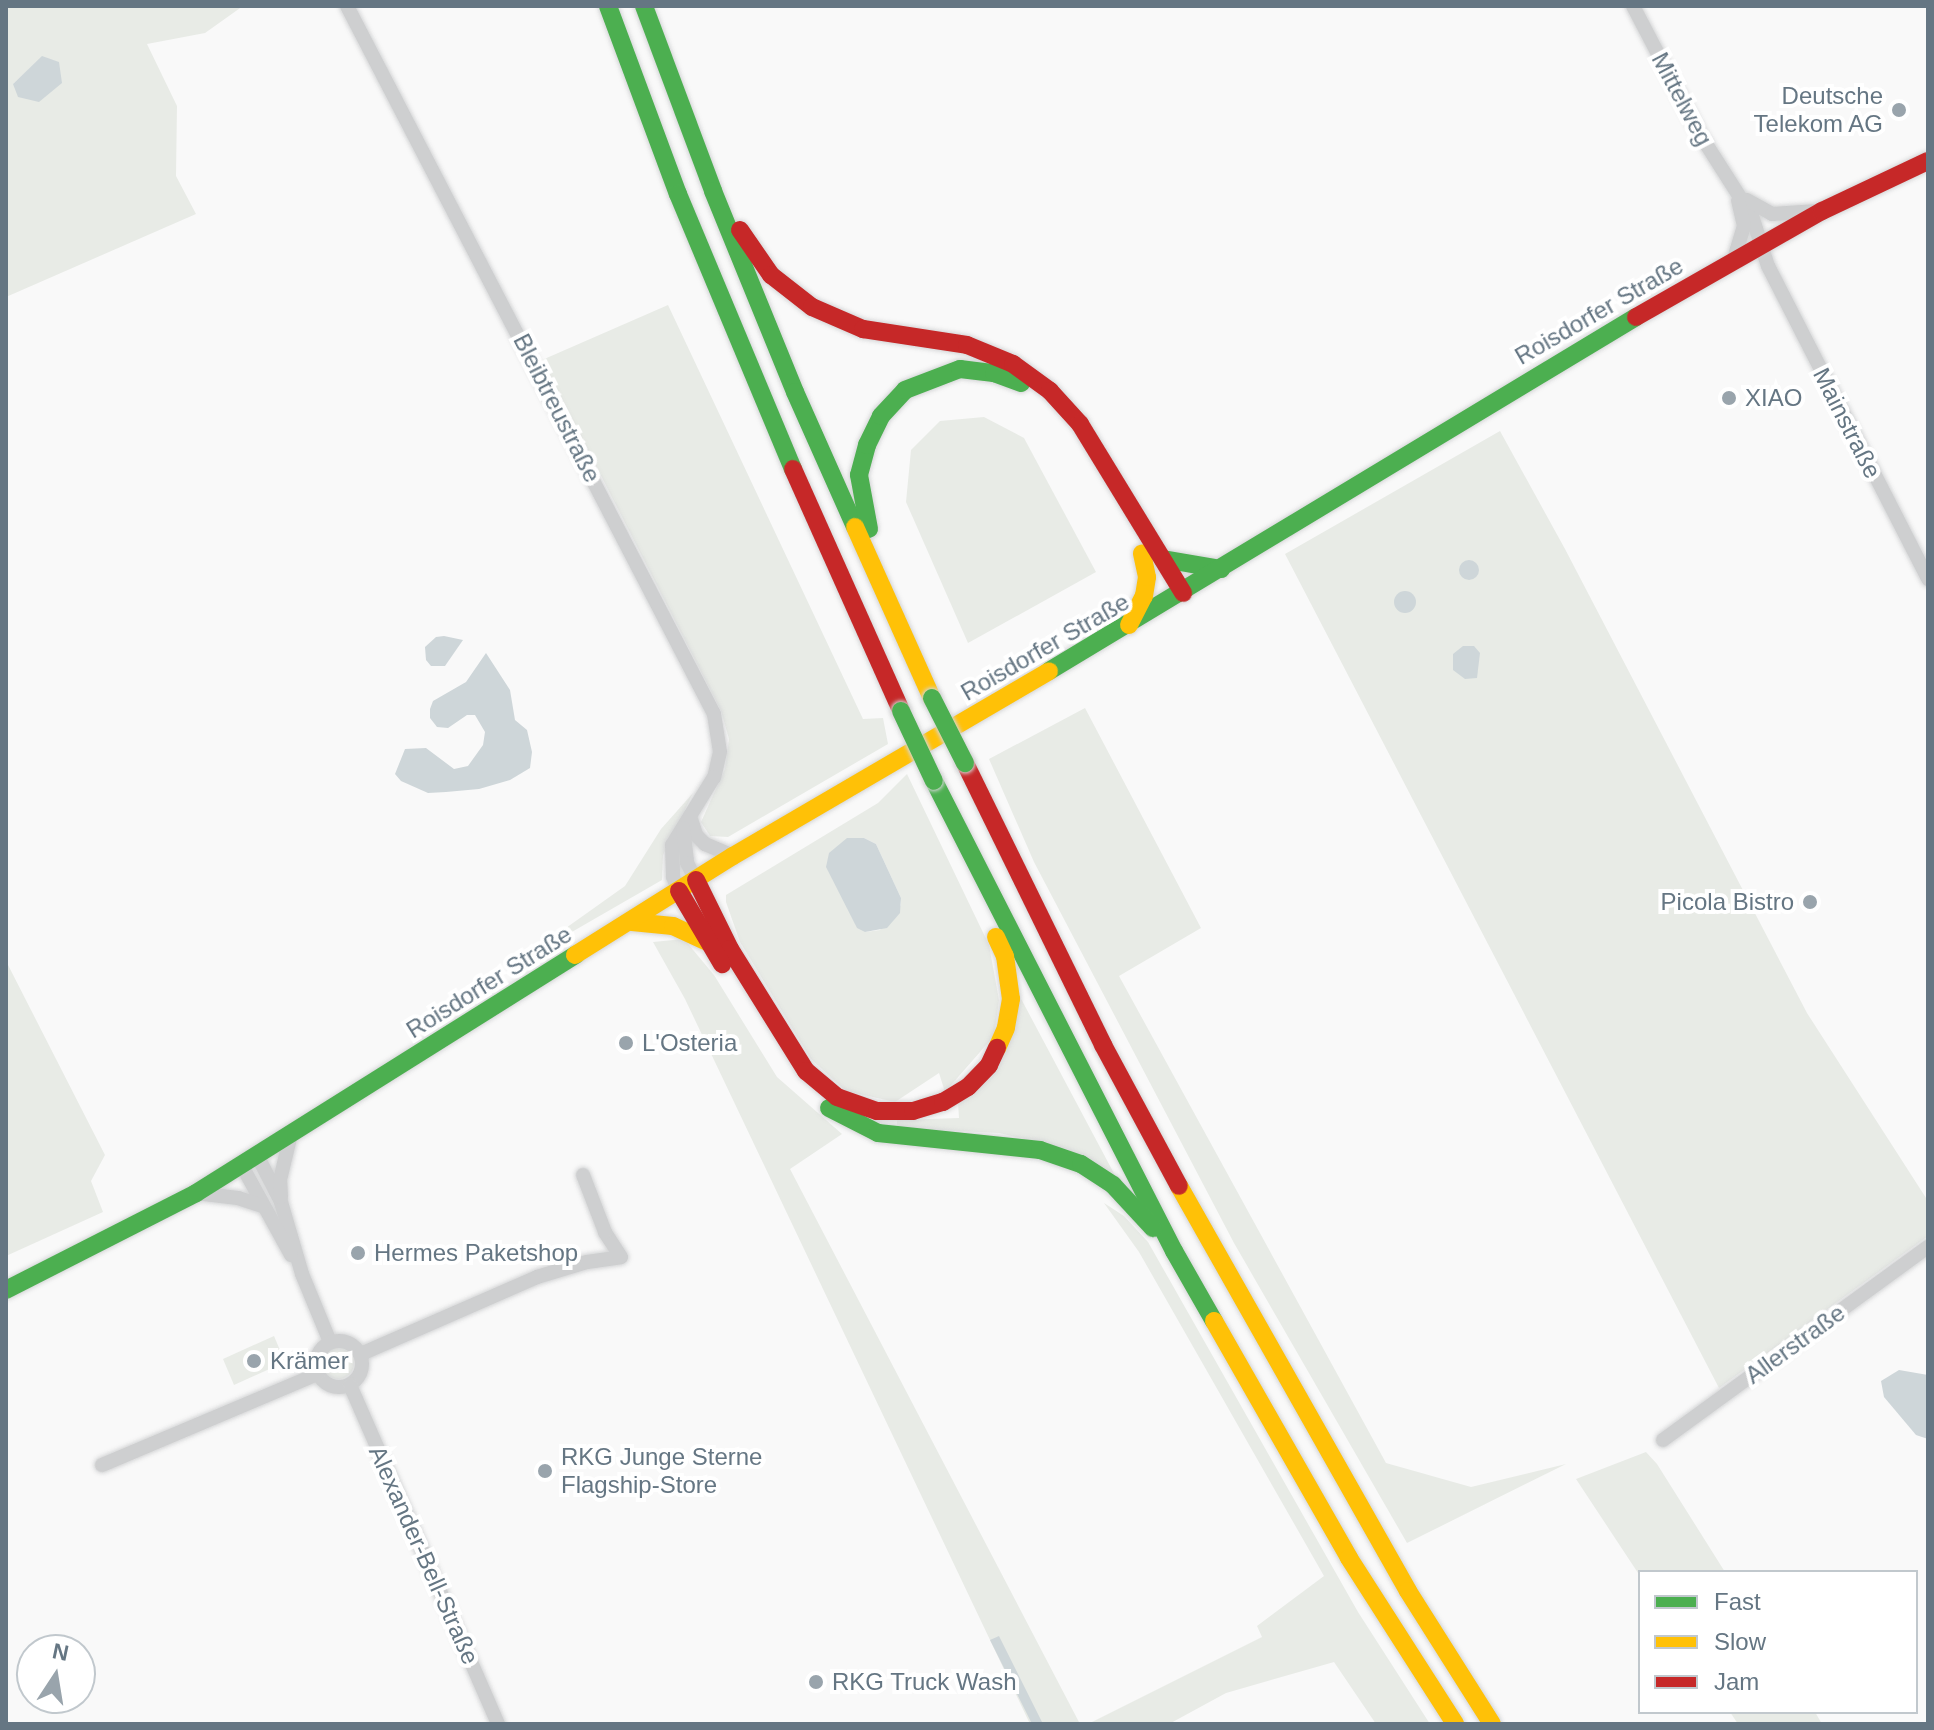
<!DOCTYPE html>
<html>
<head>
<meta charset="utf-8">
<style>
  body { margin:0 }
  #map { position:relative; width:1934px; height:1730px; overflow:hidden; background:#f9f9f9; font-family:Arial,sans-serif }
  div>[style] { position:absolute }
  .green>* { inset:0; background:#e8ebe6 }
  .round { border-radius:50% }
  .water>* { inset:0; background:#ced6d9 }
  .roads { filter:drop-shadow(0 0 2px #d5d6d7) drop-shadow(0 0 2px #d5d6d7) }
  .street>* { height:14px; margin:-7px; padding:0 7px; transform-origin:7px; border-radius:7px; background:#cecfd0 }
  .street>.ring { margin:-7px; padding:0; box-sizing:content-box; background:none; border:14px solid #cecfd0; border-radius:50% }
  .fast>* { height:18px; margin:-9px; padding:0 9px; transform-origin:9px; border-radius:9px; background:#4caf50 }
  .slow>* { height:18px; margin:-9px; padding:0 9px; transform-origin:9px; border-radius:9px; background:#ffc107 }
  .jam>* { height:18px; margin:-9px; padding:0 9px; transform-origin:9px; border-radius:9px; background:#c62828 }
  .bridges { filter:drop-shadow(0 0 2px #d5d6d6) drop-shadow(0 0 2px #d5d6d6) }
  .fast-bridge>* { height:18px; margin:-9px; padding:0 9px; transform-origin:9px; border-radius:9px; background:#4caf50 }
  .dots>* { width:22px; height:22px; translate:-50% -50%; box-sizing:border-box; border:4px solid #fff; border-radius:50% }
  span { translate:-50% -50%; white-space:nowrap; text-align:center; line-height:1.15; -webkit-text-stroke:8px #fff; paint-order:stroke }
  .poi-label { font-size:24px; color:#657683 }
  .right { translate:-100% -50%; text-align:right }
  .left { translate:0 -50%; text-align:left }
  .street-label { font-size:24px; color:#657683 }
  .frame { position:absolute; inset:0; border:8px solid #657683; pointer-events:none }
  .legend { position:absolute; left:1638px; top:1570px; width:280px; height:144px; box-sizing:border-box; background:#fff; border:2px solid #c1c8cd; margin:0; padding:10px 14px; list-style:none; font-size:24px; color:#657683 }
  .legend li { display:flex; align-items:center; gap:16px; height:40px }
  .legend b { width:40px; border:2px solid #c1c8cd }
  .north { position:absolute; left:16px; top:1634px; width:80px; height:80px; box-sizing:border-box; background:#fff; border:2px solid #c1c8cd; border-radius:50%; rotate:12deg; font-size:22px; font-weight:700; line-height:32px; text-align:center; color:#657683 }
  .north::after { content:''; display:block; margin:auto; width:28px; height:36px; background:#99a4ac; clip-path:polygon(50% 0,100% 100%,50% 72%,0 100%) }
</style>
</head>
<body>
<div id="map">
  <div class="green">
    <i style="clip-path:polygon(evenodd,6px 6px,243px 6px,205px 33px,147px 44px,177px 106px,176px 176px,196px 214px,6px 297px,6px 6px,42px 57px,58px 62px,13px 84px,42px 57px)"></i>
    <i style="clip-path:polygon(668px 305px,863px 719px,883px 718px,888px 744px,728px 837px,710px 836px,701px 822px,725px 769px,729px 739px,721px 711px,542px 360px)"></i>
    <i style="clip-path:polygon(984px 417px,1024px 438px,1096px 572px,968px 643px,906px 502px,911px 450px,940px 421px)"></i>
    <i style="clip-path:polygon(1500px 431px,1565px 549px,1807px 1013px,1928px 1201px,1928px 1236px,1719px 1388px,1285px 554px)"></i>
    <i style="clip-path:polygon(1085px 708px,1201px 928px,1119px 976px,1386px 1463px,1471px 1487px,1566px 1464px,1407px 1543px,1234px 1243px,1034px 862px,989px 759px)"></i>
    <i style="clip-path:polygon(evenodd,907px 774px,989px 945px,999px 1000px,994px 1036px,945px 1092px,939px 1073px,895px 1102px,846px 1091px,811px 1059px,740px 942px,726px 902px,726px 895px,878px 803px,907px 774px,847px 838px,864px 838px,876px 844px,901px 898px,901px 905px,880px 930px,865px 932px,847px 838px)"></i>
    <i style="clip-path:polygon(693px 793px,663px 855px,662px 880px,544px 948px,542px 945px,625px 886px,661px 829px)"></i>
    <i style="clip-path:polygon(684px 939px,714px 975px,777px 1077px,842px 1134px,790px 1169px,1080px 1724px,1030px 1724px,685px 999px,653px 942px)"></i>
    <i style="clip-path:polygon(6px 961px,105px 1155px,91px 1181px,103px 1212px,6px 1256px)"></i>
    <i style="clip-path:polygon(1018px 993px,1118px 1181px,1067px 1149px,999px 1133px,897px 1128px,897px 1120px,959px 1118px,958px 1102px)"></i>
    <i style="clip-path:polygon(1104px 1203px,1124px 1216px,1148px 1242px,1358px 1612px,1430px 1724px,1376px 1724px,1334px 1662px,1226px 1693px,1169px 1724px,1088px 1724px,1262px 1637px,1257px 1626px,1324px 1576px,1139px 1252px)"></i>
    <i style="clip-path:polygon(274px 1336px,285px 1362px,234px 1385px,223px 1359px)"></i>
    <i class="round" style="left:322px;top:1347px;width:32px;height:32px"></i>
    <i style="clip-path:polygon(1646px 1452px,1657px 1464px,1725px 1572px,1640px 1572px,1640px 1576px,1576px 1479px)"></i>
    <i style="clip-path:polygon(1730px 1712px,1815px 1712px,1822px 1724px,1738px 1724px)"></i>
  </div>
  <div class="water">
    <i style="clip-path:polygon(42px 56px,59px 62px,62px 83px,39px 102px,18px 97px,13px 84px)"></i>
    <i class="round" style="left:1459px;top:560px;width:20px;height:20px"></i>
    <i class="round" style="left:1394px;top:591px;width:22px;height:22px"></i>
    <i style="clip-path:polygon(444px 636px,463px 640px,445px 666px,431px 666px,426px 660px,425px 647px,436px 637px)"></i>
    <i style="clip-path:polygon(1463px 646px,1474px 646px,1480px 653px,1477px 678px,1465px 679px,1453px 670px,1453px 654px)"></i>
    <i style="clip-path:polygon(486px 653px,510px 690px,515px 720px,527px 730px,532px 752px,530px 768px,510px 780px,479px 789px,446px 792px,428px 793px,401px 781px,395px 774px,405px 749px,426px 748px,454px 769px,468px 766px,483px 745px,485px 732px,475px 715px,467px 715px,448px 728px,437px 727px,430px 718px,430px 709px,433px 701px,466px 682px)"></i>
    <i style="clip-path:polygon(847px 838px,864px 838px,876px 844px,901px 898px,900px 913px,887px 928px,865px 932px,857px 928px,826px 867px,829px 853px)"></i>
    <i style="clip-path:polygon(1899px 1370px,1928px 1375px,1928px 1439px,1916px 1435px,1884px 1397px,1881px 1381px)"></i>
    <i style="clip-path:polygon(999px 1636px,1042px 1722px,1038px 1724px,1032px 1724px,990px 1640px)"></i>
  </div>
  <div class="roads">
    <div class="street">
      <i style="left:347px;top:6px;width:797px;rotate:62.6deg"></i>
      <i style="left:714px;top:714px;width:38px;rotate:81deg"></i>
      <i style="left:720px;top:752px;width:26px;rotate:103deg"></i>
      <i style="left:714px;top:777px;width:80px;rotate:121.7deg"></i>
      <i style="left:672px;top:845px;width:32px;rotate:88deg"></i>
      <i style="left:673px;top:877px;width:15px;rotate:67deg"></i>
      <i style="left:1633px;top:6px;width:147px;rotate:62.4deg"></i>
      <i style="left:1701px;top:136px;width:95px;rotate:57.5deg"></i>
      <i style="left:1752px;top:216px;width:52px;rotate:72.3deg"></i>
      <i style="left:1768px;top:266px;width:352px;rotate:62.9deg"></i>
      <i style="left:1747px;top:200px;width:29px;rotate:29deg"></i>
      <i style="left:1772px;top:214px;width:46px;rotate:-3.7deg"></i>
      <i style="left:1733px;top:262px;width:38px;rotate:-73deg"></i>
      <i style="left:1744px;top:226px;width:26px;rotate:-103deg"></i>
      <i style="left:690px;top:816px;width:20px;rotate:72deg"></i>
      <i style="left:696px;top:835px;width:13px;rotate:45deg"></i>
      <i style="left:705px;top:844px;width:30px;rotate:23deg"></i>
      <i style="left:683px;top:828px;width:35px;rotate:83deg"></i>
      <i style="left:687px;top:863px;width:19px;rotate:62deg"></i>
      <i style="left:257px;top:1155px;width:53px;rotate:62.9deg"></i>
      <i style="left:281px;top:1202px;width:75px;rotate:73.7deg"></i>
      <i style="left:302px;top:1274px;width:74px;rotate:67.6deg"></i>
      <i style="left:241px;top:1164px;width:104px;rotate:61.2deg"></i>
      <i style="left:196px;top:1193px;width:42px;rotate:6.8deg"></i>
      <i style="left:238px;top:1198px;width:25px;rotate:18deg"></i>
      <i style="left:281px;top:1197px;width:17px;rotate:-93deg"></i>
      <i style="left:280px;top:1180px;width:47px;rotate:-76.6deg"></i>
      <i class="ring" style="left:316px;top:1341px;width:32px;height:32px"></i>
      <i style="left:361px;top:1354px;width:192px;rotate:-23.6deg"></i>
      <i style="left:537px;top:1277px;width:52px;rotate:-16.7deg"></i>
      <i style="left:587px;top:1262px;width:34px;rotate:-8deg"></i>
      <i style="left:621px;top:1257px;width:30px;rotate:-123deg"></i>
      <i style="left:605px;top:1232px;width:61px;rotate:-111.1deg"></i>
      <i style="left:350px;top:1385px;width:370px;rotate:66.4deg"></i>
      <i style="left:1663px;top:1440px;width:328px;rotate:-36.1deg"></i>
      <i style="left:102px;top:1465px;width:233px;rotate:-22.9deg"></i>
    </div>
    <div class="fast">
      <i style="left:608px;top:6px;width:201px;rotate:69.6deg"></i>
      <i style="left:678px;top:194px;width:298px;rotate:67.3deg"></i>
      <i style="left:644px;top:6px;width:197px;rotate:69.5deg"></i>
      <i style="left:713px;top:191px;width:217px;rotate:67.8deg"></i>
      <i style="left:795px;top:392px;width:148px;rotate:66deg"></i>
      <i style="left:869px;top:529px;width:55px;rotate:-100.5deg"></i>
      <i style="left:859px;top:475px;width:31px;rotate:-75deg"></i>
      <i style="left:867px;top:445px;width:32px;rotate:-64deg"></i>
      <i style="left:881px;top:416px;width:35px;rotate:-47deg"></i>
      <i style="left:905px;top:390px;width:59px;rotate:-20.9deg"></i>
      <i style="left:960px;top:369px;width:34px;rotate:7deg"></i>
      <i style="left:994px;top:373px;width:29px;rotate:20deg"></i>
      <i style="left:1163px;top:559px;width:59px;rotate:9.8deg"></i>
      <i style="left:1049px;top:671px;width:685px;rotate:-31.09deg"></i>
      <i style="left:934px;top:781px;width:528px;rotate:62.95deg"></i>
      <i style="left:1174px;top:1251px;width:81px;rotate:60.3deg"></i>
      <i style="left:829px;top:1108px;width:55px;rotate:27deg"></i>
      <i style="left:878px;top:1133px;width:163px;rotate:6deg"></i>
      <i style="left:1040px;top:1150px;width:43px;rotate:18.9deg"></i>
      <i style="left:1081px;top:1164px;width:38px;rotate:33deg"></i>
      <i style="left:1113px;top:1185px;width:59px;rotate:47.1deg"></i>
      <i style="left:6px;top:1290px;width:213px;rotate:-27deg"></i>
      <i style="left:196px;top:1193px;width:448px;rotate:-32.1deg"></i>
    </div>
    <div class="slow">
      <i style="left:855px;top:527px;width:188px;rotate:65.8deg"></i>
      <i style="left:1129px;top:625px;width:33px;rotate:-63deg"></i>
      <i style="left:1144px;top:596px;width:19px;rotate:-81deg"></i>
      <i style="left:1147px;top:577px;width:24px;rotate:-102deg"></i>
      <i style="left:632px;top:922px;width:41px;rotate:5.6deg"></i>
      <i style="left:673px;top:926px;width:40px;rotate:25deg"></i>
      <i style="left:996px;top:937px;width:21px;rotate:65deg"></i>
      <i style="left:1005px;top:956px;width:43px;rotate:82.1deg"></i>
      <i style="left:1011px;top:999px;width:29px;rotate:100deg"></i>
      <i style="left:1006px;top:1028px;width:22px;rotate:114deg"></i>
      <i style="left:575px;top:955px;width:186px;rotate:-32.1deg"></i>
      <i style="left:733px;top:856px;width:366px;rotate:-30.3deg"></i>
      <i style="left:1179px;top:1186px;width:465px;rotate:60.5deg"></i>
      <i style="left:1408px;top:1591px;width:157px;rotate:57.7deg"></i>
      <i style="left:1214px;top:1321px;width:273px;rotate:60.3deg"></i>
      <i style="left:1349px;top:1558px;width:197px;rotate:57.4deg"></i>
    </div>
    <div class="jam">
      <i style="left:740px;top:230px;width:55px;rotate:55.4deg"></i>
      <i style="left:771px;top:275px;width:52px;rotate:38deg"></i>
      <i style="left:812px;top:307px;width:56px;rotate:23.3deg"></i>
      <i style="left:863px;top:329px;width:105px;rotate:8.7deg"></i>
      <i style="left:967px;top:345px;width:50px;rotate:22.4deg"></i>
      <i style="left:1013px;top:364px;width:46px;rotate:36.1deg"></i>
      <i style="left:1050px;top:391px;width:45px;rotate:47.7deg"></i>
      <i style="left:1080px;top:424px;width:198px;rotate:58.6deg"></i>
      <i style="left:1636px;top:317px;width:214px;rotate:-29.7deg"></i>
      <i style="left:1822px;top:211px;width:117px;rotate:-25.3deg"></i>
      <i style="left:793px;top:469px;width:265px;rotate:65.9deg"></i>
      <i style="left:965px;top:763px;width:314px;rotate:63.9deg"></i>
      <i style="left:1103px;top:1045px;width:160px;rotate:61.7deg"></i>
      <i style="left:696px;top:880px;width:77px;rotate:63.8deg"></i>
      <i style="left:730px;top:949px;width:144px;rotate:58.1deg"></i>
      <i style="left:806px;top:1071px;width:40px;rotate:40deg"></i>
      <i style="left:837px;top:1097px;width:42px;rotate:19.3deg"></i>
      <i style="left:877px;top:1111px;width:36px"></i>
      <i style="left:913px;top:1111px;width:31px;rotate:-17deg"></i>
      <i style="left:943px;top:1102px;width:29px;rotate:-31deg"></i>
      <i style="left:968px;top:1087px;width:30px;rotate:-46deg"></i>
      <i style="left:989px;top:1065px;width:19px;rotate:-65deg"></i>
      <i style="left:679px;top:891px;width:85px;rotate:59.5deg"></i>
    </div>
  </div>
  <div class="bridges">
    <div class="fast-bridge">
      <i style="left:932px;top:698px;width:73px;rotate:63.1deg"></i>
      <i style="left:901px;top:711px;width:77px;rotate:64.8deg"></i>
    </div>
  </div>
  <div class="dots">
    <i style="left:1899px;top:110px;background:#99a4ac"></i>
    <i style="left:1729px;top:398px;background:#99a4ac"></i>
    <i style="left:1810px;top:902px;background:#99a4ac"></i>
    <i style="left:626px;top:1043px;background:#99a4ac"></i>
    <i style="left:358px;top:1253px;background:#99a4ac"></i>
    <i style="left:254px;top:1361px;background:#99a4ac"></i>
    <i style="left:545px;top:1471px;background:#99a4ac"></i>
    <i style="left:816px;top:1682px;background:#99a4ac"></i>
  </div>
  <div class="poi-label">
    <span class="right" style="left:1883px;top:110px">Deutsche<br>Telekom AG</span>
    <span class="left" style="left:1745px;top:398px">XIAO</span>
    <span class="right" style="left:1794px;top:902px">Picola Bistro</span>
    <span class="left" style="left:642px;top:1043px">L'Osteria</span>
    <span class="left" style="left:374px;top:1253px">Hermes Paketshop</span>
    <span class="left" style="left:270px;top:1361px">Krämer</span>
    <span class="left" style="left:561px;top:1471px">RKG Junge Sterne<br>Flagship-Store</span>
    <span class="left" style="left:832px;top:1682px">RKG Truck Wash</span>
  </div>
  <div class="street-label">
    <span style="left:1682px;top:99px;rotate:62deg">Mittelweg</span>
    <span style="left:1599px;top:311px;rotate:-30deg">Roisdorfer Straße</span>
    <span style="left:557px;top:408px;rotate:63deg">Bleibtreustraße</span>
    <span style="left:1847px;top:423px;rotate:63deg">Mainstraße</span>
    <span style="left:1045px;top:647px;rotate:-30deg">Roisdorfer Straße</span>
    <span style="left:489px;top:982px;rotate:-32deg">Roisdorfer Straße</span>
    <span style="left:1795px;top:1344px;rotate:-36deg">Allerstraße</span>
    <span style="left:424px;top:1555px;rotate:66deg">Alexander-Bell-Straße</span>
  </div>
  <div class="frame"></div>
  <ul class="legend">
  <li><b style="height:10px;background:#4caf50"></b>Fast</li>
  <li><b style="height:10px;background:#ffc107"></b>Slow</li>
  <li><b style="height:10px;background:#c62828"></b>Jam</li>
  </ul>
  <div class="north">N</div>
</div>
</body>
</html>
